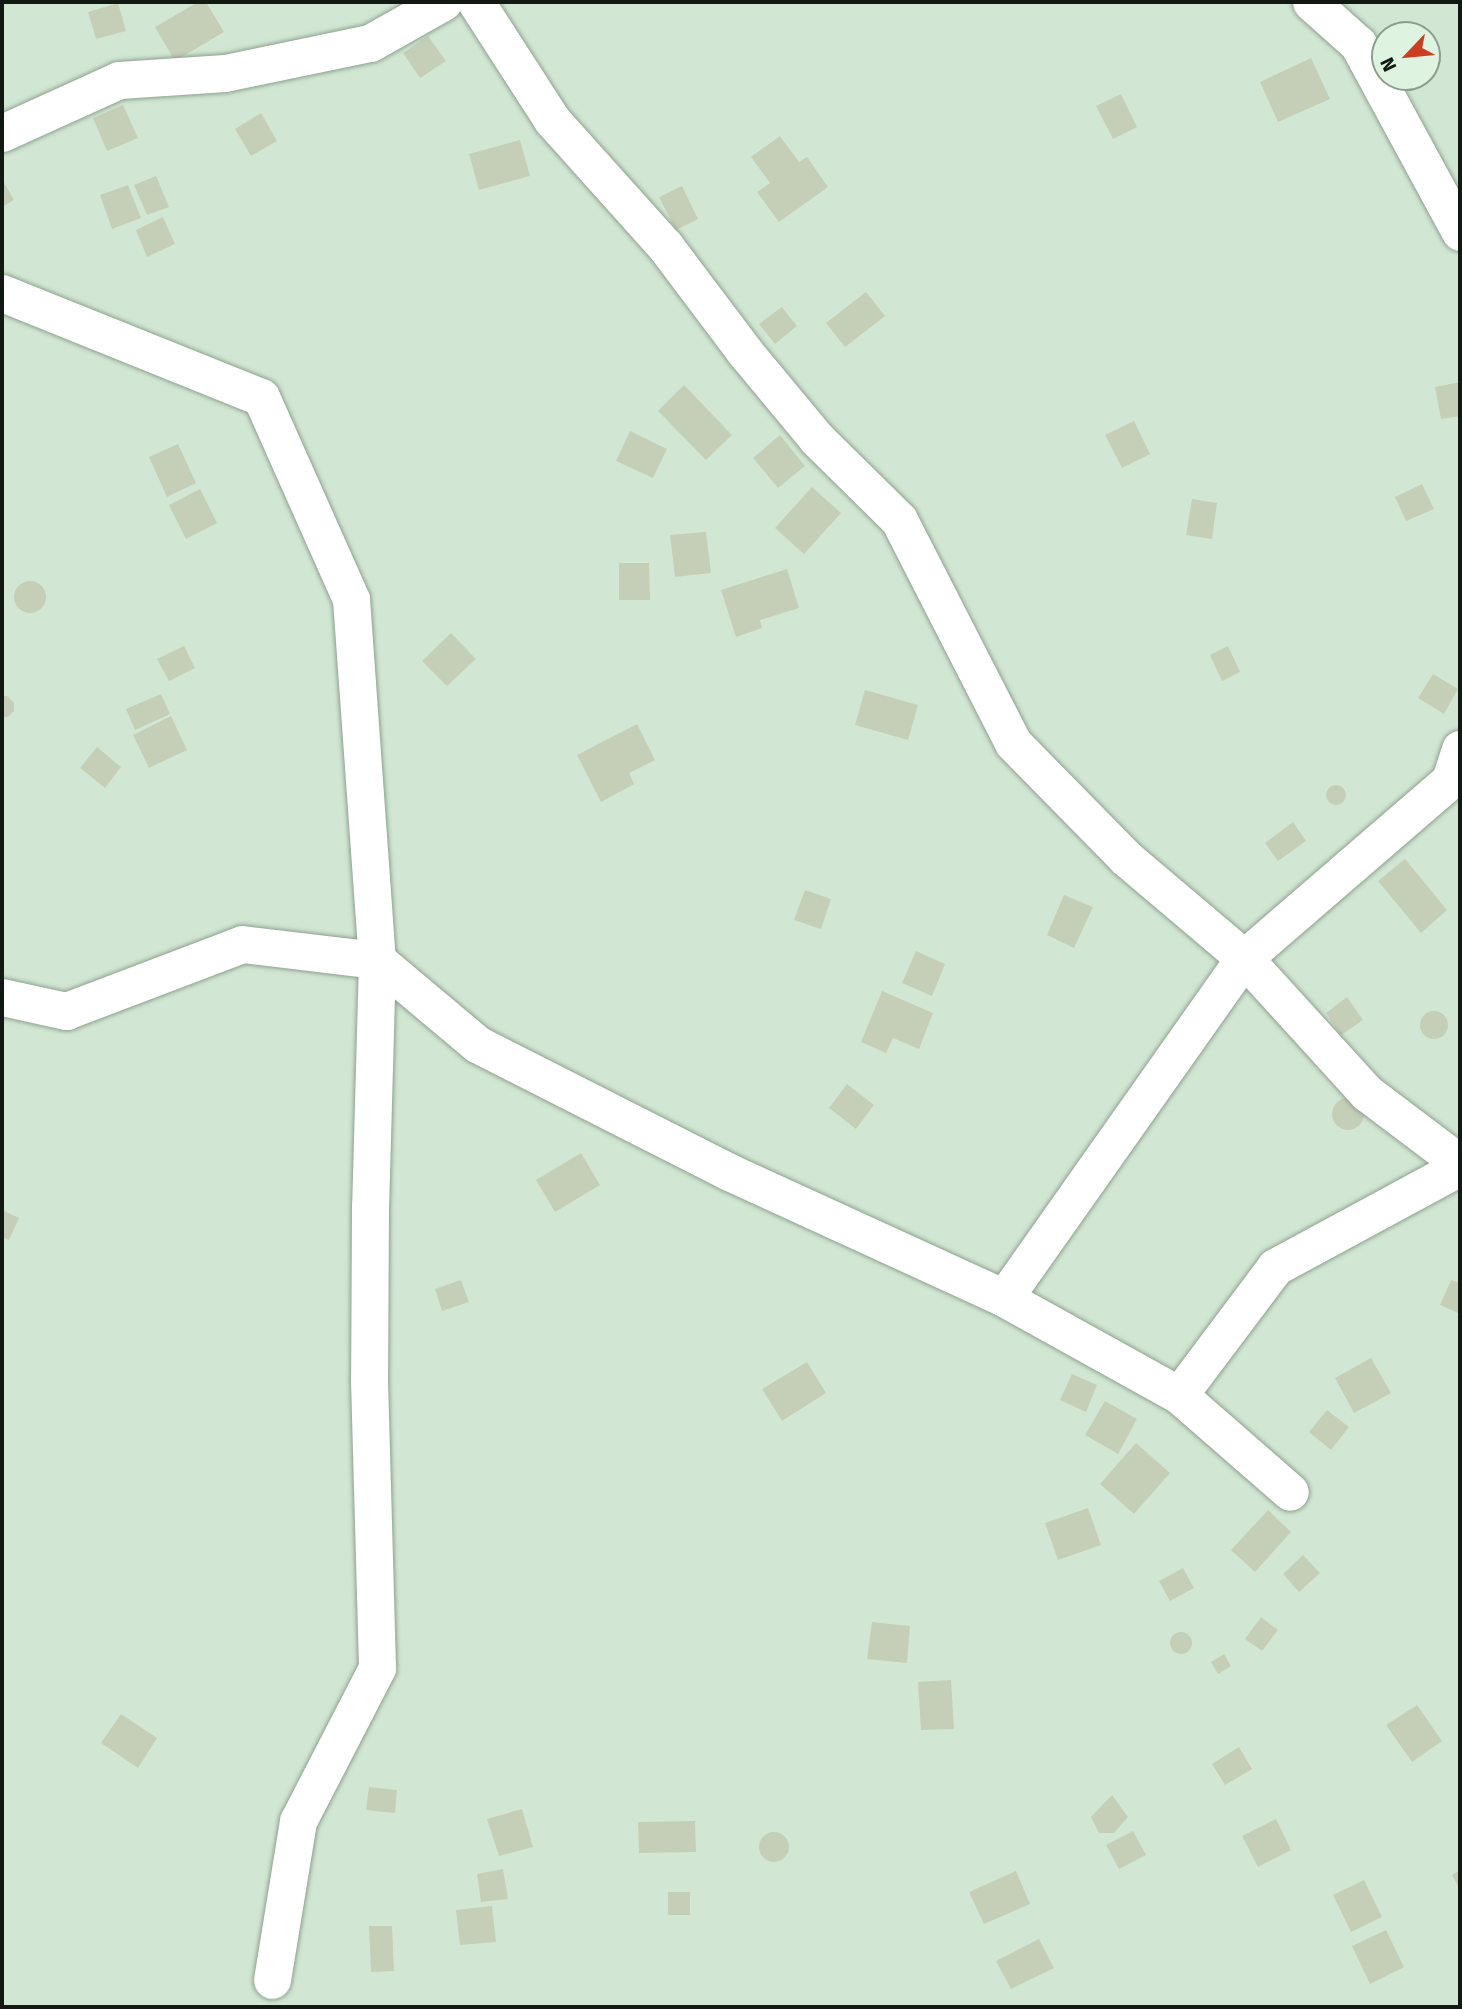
<!DOCTYPE html>
<html>
<head>
<meta charset="utf-8">
<style>
  body { margin:0 }
  #map { position:relative; width:1462px; height:2009px; overflow:hidden; background:#d2e7d3; font-family:"Fira Sans",sans-serif }
  div>[style] { position:absolute }
  .building>* { inset:0; background:#c5cfb7 }
  .round { border-radius:50% }
  .roads { filter:drop-shadow(0 0 2px #8da18f) drop-shadow(0 0 2px #8da18f) }
  .street>* { height:37px; margin:-18.5px; padding:0 18.5px; transform-origin:18.5px; border-radius:18.5px; background:#fff }
  span { translate:-50% -50%; white-space:nowrap; text-align:center; line-height:1.15; -webkit-text-stroke:7px #dff4e0; paint-order:stroke }
  .frame { position:absolute; inset:0; border:4px solid #111912; pointer-events:none }
  .north { position:absolute; left:1371px; top:21px; width:70px; height:70px; box-sizing:border-box; background:#dff4e0; border:2px solid #8d9c8e; border-radius:50%; rotate:244deg; font-size:19px; font-weight:700; line-height:28px; text-align:center; color:#111912 }
  .north::after { content:''; display:block; margin:auto; width:24px; height:32px; background:#c93f20; clip-path:polygon(50% 0,100% 100%,50% 72%,0 100%) }
</style>
</head>
<body>
<div id="map">
  <div class="building">
    <i style="clip-path:polygon(198px 2px,206px 2px,224px 32px,175px 61px,155px 27px)"></i>
    <i style="clip-path:polygon(118px 3px,126px 31px,96px 39px,88px 12px)"></i>
    <i style="clip-path:polygon(428px 36px,446px 61px,420px 78px,403px 53px)"></i>
    <i style="clip-path:polygon(1311px 58px,1330px 99px,1278px 122px,1260px 82px)"></i>
    <i style="clip-path:polygon(1121px 94px,1137px 127px,1113px 139px,1096px 106px)"></i>
    <i style="clip-path:polygon(123px 105px,138px 138px,107px 151px,93px 118px)"></i>
    <i style="clip-path:polygon(261px 113px,277px 141px,251px 156px,235px 129px)"></i>
    <i style="clip-path:polygon(780px 136px,799px 162px,807px 157px,828px 187px,779px 222px,757px 192px,770px 183px,751px 157px)"></i>
    <i style="clip-path:polygon(520px 140px,530px 176px,479px 190px,469px 154px)"></i>
    <i style="clip-path:polygon(156px 176px,169px 207px,147px 215px,134px 185px)"></i>
    <i style="clip-path:polygon(2px 179px,14px 200px,2px 207px)"></i>
    <i style="clip-path:polygon(128px 185px,141px 218px,112px 229px,100px 195px)"></i>
    <i style="clip-path:polygon(682px 186px,698px 219px,676px 230px,659px 197px)"></i>
    <i style="clip-path:polygon(163px 217px,175px 244px,147px 257px,136px 230px)"></i>
    <i style="clip-path:polygon(866px 292px,885px 316px,845px 347px,826px 323px)"></i>
    <i style="clip-path:polygon(782px 307px,797px 326px,775px 344px,759px 324px)"></i>
    <i style="clip-path:polygon(1460px 382px,1460px 416px,1441px 419px,1435px 387px)"></i>
    <i style="clip-path:polygon(684px 385px,732px 435px,706px 460px,658px 411px)"></i>
    <i style="clip-path:polygon(1134px 421px,1150px 454px,1122px 468px,1105px 435px)"></i>
    <i style="clip-path:polygon(630px 431px,667px 449px,653px 478px,616px 461px)"></i>
    <i style="clip-path:polygon(780px 435px,805px 466px,778px 488px,753px 458px)"></i>
    <i style="clip-path:polygon(178px 444px,196px 483px,167px 497px,149px 457px)"></i>
    <i style="clip-path:polygon(1422px 484px,1434px 509px,1406px 521px,1395px 497px)"></i>
    <i style="clip-path:polygon(812px 487px,841px 513px,804px 554px,775px 528px)"></i>
    <i style="clip-path:polygon(200px 489px,217px 523px,186px 539px,169px 505px)"></i>
    <i style="clip-path:polygon(1192px 499px,1217px 503px,1212px 539px,1186px 535px)"></i>
    <i style="clip-path:polygon(706px 532px,711px 573px,675px 577px,670px 535px)"></i>
    <i style="clip-path:polygon(619px 563px,649px 563px,650px 600px,619px 600px)"></i>
    <i style="clip-path:polygon(787px 569px,799px 608px,760px 620px,762px 628px,736px 637px,721px 590px)"></i>
    <i class="round" style="left:14px;top:581px;width:32px;height:32px"></i>
    <i style="clip-path:polygon(451px 633px,476px 659px,447px 686px,422px 661px)"></i>
    <i style="clip-path:polygon(184px 646px,195px 668px,169px 681px,157px 659px)"></i>
    <i style="clip-path:polygon(1228px 646px,1240px 672px,1222px 681px,1210px 655px)"></i>
    <i style="clip-path:polygon(1433px 674px,1458px 689px,1444px 714px,1418px 698px)"></i>
    <i style="clip-path:polygon(865px 690px,918px 705px,908px 740px,855px 725px)"></i>
    <i style="clip-path:polygon(161px 694px,170px 714px,135px 730px,126px 709px)"></i>
    <i style="clip-path:polygon(2px 696px,7px 696px,14px 703px,14px 711px,8px 717px,2px 717px)"></i>
    <i style="clip-path:polygon(171px 716px,187px 750px,149px 768px,133px 735px)"></i>
    <i style="clip-path:polygon(637px 724px,655px 760px,629px 773px,634px 784px,601px 802px,577px 755px)"></i>
    <i style="clip-path:polygon(97px 747px,121px 767px,105px 788px,80px 768px)"></i>
    <i class="round" style="left:1326px;top:785px;width:20px;height:20px"></i>
    <i style="clip-path:polygon(1293px 822px,1306px 841px,1278px 861px,1265px 843px)"></i>
    <i style="clip-path:polygon(1405px 859px,1447px 910px,1421px 933px,1378px 881px)"></i>
    <i style="clip-path:polygon(805px 890px,831px 899px,821px 929px,794px 920px)"></i>
    <i style="clip-path:polygon(1064px 895px,1093px 907px,1074px 948px,1047px 935px)"></i>
    <i style="clip-path:polygon(916px 951px,945px 964px,932px 996px,902px 983px)"></i>
    <i style="clip-path:polygon(882px 991px,933px 1013px,919px 1049px,893px 1038px,886px 1053px,861px 1042px)"></i>
    <i style="clip-path:polygon(1347px 997px,1363px 1020px,1341px 1035px,1326px 1013px)"></i>
    <i class="round" style="left:1420px;top:1011px;width:28px;height:28px"></i>
    <i style="clip-path:polygon(847px 1084px,874px 1105px,856px 1129px,829px 1108px)"></i>
    <i class="round" style="left:1332px;top:1098px;width:32px;height:32px"></i>
    <i style="clip-path:polygon(581px 1153px,600px 1185px,555px 1212px,536px 1180px)"></i>
    <i style="clip-path:polygon(2px 1210px,19px 1218px,9px 1240px,2px 1237px)"></i>
    <i style="clip-path:polygon(461px 1280px,469px 1302px,442px 1311px,435px 1289px)"></i>
    <i style="clip-path:polygon(1451px 1280px,1460px 1283px,1460px 1314px,1440px 1305px)"></i>
    <i style="clip-path:polygon(1371px 1358px,1391px 1393px,1354px 1413px,1335px 1378px)"></i>
    <i style="clip-path:polygon(807px 1362px,826px 1393px,782px 1421px,762px 1389px)"></i>
    <i style="clip-path:polygon(1072px 1374px,1097px 1385px,1086px 1412px,1060px 1400px)"></i>
    <i style="clip-path:polygon(1105px 1401px,1137px 1419px,1118px 1454px,1085px 1435px)"></i>
    <i style="clip-path:polygon(1327px 1410px,1349px 1427px,1331px 1450px,1309px 1432px)"></i>
    <i style="clip-path:polygon(1136px 1443px,1170px 1473px,1134px 1514px,1100px 1484px)"></i>
    <i style="clip-path:polygon(1088px 1508px,1101px 1545px,1058px 1560px,1045px 1523px)"></i>
    <i style="clip-path:polygon(1268px 1510px,1291px 1532px,1255px 1572px,1231px 1550px)"></i>
    <i style="clip-path:polygon(1303px 1555px,1320px 1573px,1299px 1592px,1283px 1574px)"></i>
    <i style="clip-path:polygon(1183px 1568px,1194px 1588px,1170px 1601px,1159px 1581px)"></i>
    <i style="clip-path:polygon(1261px 1617px,1278px 1630px,1262px 1651px,1245px 1639px)"></i>
    <i style="clip-path:polygon(872px 1622px,910px 1626px,907px 1663px,867px 1659px)"></i>
    <i class="round" style="left:1170px;top:1632px;width:22px;height:22px"></i>
    <i style="clip-path:polygon(1224px 1654px,1231px 1666px,1218px 1674px,1211px 1662px)"></i>
    <i style="clip-path:polygon(951px 1680px,954px 1729px,921px 1730px,918px 1682px)"></i>
    <i style="clip-path:polygon(1417px 1705px,1442px 1741px,1412px 1762px,1386px 1725px)"></i>
    <i style="clip-path:polygon(121px 1714px,157px 1738px,138px 1768px,101px 1743px)"></i>
    <i style="clip-path:polygon(1239px 1747px,1252px 1769px,1225px 1785px,1212px 1764px)"></i>
    <i style="clip-path:polygon(369px 1787px,397px 1790px,395px 1813px,366px 1810px)"></i>
    <i style="clip-path:polygon(1112px 1795px,1128px 1817px,1114px 1833px,1099px 1833px,1091px 1817px)"></i>
    <i style="clip-path:polygon(522px 1809px,533px 1847px,499px 1856px,487px 1819px)"></i>
    <i style="clip-path:polygon(1276px 1819px,1291px 1850px,1258px 1867px,1242px 1836px)"></i>
    <i style="clip-path:polygon(695px 1821px,696px 1852px,639px 1853px,638px 1822px)"></i>
    <i style="clip-path:polygon(1133px 1831px,1146px 1855px,1119px 1869px,1106px 1845px)"></i>
    <i class="round" style="left:759px;top:1832px;width:30px;height:30px"></i>
    <i style="clip-path:polygon(503px 1869px,508px 1899px,481px 1902px,477px 1874px)"></i>
    <i style="clip-path:polygon(1460px 1870px,1460px 1890px,1452px 1875px)"></i>
    <i style="clip-path:polygon(1016px 1871px,1030px 1904px,984px 1924px,969px 1892px)"></i>
    <i style="clip-path:polygon(1364px 1880px,1382px 1917px,1351px 1932px,1333px 1895px)"></i>
    <i style="clip-path:polygon(668px 1892px,690px 1892px,690px 1915px,668px 1915px)"></i>
    <i style="clip-path:polygon(492px 1906px,496px 1942px,460px 1945px,456px 1910px)"></i>
    <i style="clip-path:polygon(369px 1926px,392px 1926px,394px 1971px,371px 1972px)"></i>
    <i style="clip-path:polygon(1386px 1930px,1404px 1967px,1370px 1984px,1352px 1946px)"></i>
    <i style="clip-path:polygon(1039px 1939px,1054px 1968px,1011px 1989px,996px 1961px)"></i>
  </div>
  <div class="roads">
    <div class="street">
      <i style="left:476px;top:2px;width:140px;rotate:57.2deg"></i>
      <i style="left:552px;top:120px;width:169px;rotate:48.1deg"></i>
      <i style="left:665px;top:246px;width:131px;rotate:53deg"></i>
      <i style="left:744px;top:351px;width:114px;rotate:50.3deg"></i>
      <i style="left:817px;top:439px;width:115px;rotate:44.6deg"></i>
      <i style="left:899px;top:520px;width:250px;rotate:62.9deg"></i>
      <i style="left:1013px;top:743px;width:161px;rotate:45.5deg"></i>
      <i style="left:1126px;top:858px;width:155px;rotate:40.3deg"></i>
      <i style="left:1244px;top:958px;width:183px;rotate:47.7deg"></i>
      <i style="left:1367px;top:1093px;width:116px;rotate:37deg"></i>
      <i style="left:1311px;top:2px;width:63px;rotate:41.8deg"></i>
      <i style="left:1358px;top:44px;width:214px;rotate:61.5deg"></i>
      <i style="left:2px;top:133px;width:128px;rotate:-24.4deg"></i>
      <i style="left:119px;top:80px;width:106px;rotate:-3.8deg"></i>
      <i style="left:225px;top:73px;width:148px;rotate:-11.7deg"></i>
      <i style="left:370px;top:43px;width:84px;rotate:-29.3deg"></i>
      <i style="left:2px;top:293px;width:279px;rotate:21.9deg"></i>
      <i style="left:261px;top:397px;width:221px;rotate:66deg"></i>
      <i style="left:351px;top:599px;width:362px;rotate:85.9deg"></i>
      <i style="left:377px;top:960px;width:246px;rotate:91.6deg"></i>
      <i style="left:370px;top:1206px;width:174px;rotate:90.3deg"></i>
      <i style="left:369px;top:1380px;width:288px;rotate:88.4deg"></i>
      <i style="left:377px;top:1668px;width:172px;rotate:117.3deg"></i>
      <i style="left:298px;top:1821px;width:161px;rotate:99.3deg"></i>
      <i style="left:2px;top:997px;width:66px;rotate:12.3deg"></i>
      <i style="left:66px;top:1011px;width:188px;rotate:-20.8deg"></i>
      <i style="left:242px;top:944px;width:136px;rotate:6.8deg"></i>
      <i style="left:377px;top:960px;width:131px;rotate:40deg"></i>
      <i style="left:477px;top:1044px;width:283px;rotate:26.9deg"></i>
      <i style="left:729px;top:1172px;width:302px;rotate:24.6deg"></i>
      <i style="left:1004px;top:1298px;width:200px;rotate:29deg"></i>
      <i style="left:1179px;top:1395px;width:147px;rotate:41.1deg"></i>
      <i style="left:1004px;top:1298px;width:416px;rotate:-54.8deg"></i>
      <i style="left:1244px;top:958px;width:272px;rotate:-40.8deg"></i>
      <i style="left:1450px;top:780px;width:33px;rotate:-72deg"></i>
      <i style="left:1179px;top:1395px;width:160px;rotate:-53.1deg"></i>
      <i style="left:1275px;top:1267px;width:210px;rotate:-28.4deg"></i>
    </div>
  </div>
  <div class="frame"></div>
  <div class="north">N</div>
</div>
</body>
</html>
